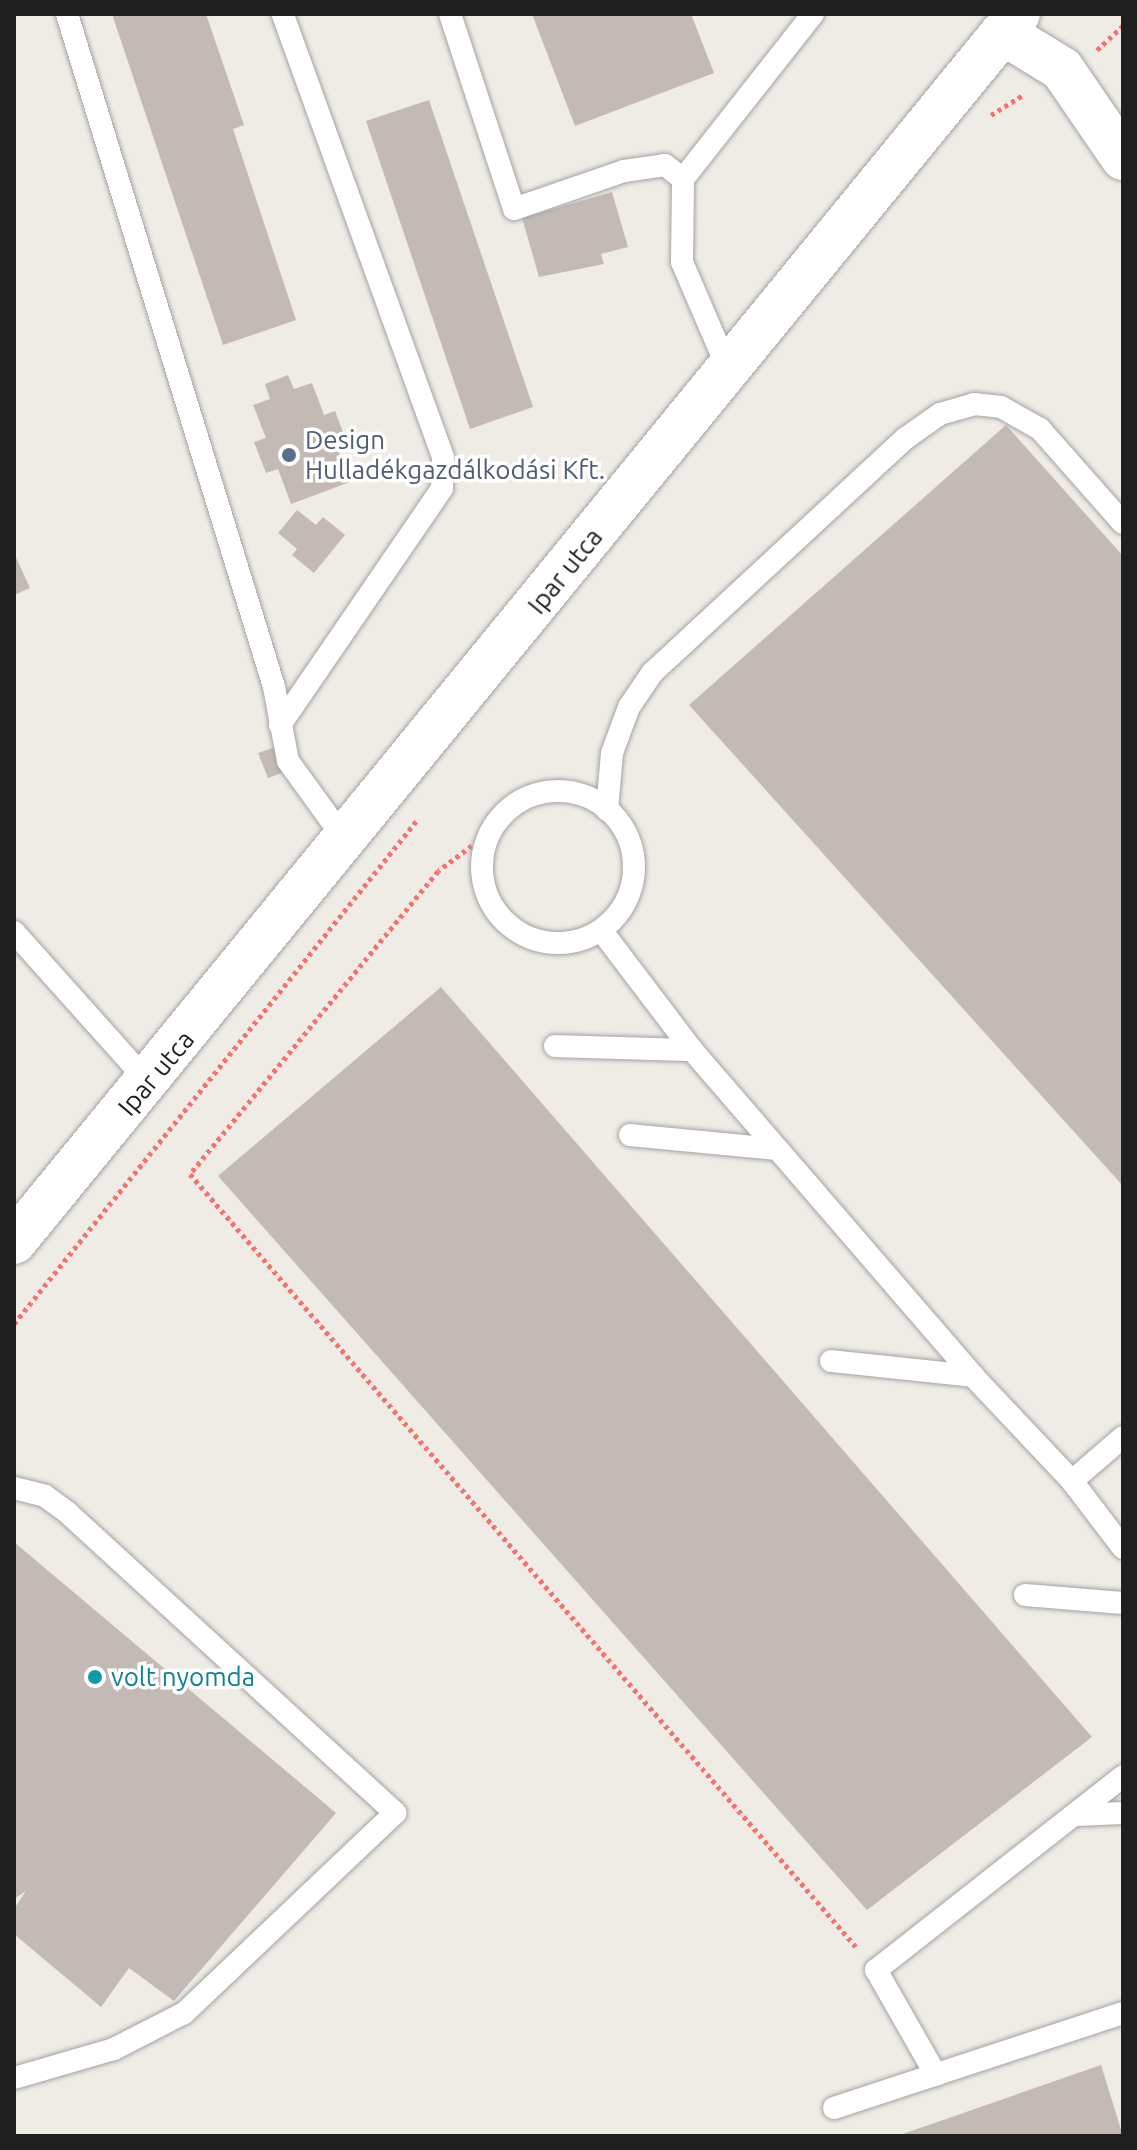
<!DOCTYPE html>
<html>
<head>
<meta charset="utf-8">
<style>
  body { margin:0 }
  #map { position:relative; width:1137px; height:2150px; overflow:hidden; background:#efebe5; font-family:Ubuntu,sans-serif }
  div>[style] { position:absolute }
  .building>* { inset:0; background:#c4bab5 }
  .path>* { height:5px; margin-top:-2.5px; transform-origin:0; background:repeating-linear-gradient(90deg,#f6726f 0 4px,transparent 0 8px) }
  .roads { filter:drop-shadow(0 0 2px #a3a3a3) drop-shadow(0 0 2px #a3a3a3) }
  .service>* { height:22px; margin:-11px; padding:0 11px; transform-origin:11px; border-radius:11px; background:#fff }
  .service>.ring { margin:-11px; padding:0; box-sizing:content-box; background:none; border:22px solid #fff; border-radius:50% }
  .minor>* { height:44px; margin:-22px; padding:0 22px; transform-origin:22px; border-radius:22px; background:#fff }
  .dots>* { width:22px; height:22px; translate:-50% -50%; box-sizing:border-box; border:4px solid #fff; border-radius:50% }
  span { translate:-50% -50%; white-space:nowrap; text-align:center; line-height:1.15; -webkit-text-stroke:7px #fff; paint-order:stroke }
  .service-label { font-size:26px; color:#4e5e75 }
  .left { translate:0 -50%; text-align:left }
  .street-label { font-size:26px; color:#1f1f1f }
  .culture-label { font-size:26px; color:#0d838f }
  .frame { position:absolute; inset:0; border:16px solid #1f1f1f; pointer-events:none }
</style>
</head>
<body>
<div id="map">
  <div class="building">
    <i style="clip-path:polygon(112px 14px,206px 14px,244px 125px,233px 129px,296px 320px,223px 345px)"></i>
    <i style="clip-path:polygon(532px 14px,691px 14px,714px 73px,575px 126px)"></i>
    <i style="clip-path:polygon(429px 100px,533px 407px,470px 429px,366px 121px)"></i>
    <i style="clip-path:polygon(612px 192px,628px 247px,601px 254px,604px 264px,539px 277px,522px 218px)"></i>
    <i style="clip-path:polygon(288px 375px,294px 389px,312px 383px,324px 415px,335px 411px,347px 442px,336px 446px,350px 482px,291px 504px,278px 469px,266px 473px,254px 442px,266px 438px,253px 405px,270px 399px,265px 384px)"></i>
    <i style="clip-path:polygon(1006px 425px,1123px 556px,1123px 1186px,689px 705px)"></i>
    <i style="clip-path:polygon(297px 510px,316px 525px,323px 517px,345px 535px,314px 573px,292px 555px,297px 549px,278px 533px)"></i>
    <i style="clip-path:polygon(14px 553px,30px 588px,14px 595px)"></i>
    <i style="clip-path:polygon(281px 745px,290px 770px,268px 778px,258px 753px)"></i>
    <i style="clip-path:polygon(441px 987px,1092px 1737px,867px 1910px,218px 1176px)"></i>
    <i style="clip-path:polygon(14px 1542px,336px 1813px,174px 2001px,129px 1968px,101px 2007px,14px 1934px,14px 1909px,26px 1891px,14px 1899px)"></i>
    <i style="clip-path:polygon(1101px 2065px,1123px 2136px,897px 2136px)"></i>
  </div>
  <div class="path">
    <i style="left:1097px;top:50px;width:35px;rotate:-43deg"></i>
    <i style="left:991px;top:115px;width:39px;rotate:-32deg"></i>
    <i style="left:491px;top:831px;width:66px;rotate:143deg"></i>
    <i style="left:438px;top:871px;width:392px;rotate:129.3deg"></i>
    <i style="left:190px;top:1174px;width:1020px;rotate:49.25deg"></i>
    <i style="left:14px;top:1324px;width:647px;rotate:-51.34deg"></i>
  </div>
  <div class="roads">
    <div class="service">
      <i style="left:67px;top:14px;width:704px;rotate:72.9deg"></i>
      <i style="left:274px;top:687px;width:75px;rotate:79.3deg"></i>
      <i style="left:288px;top:761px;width:99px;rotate:54.1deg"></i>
      <i style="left:450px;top:14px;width:205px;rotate:71.8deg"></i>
      <i style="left:514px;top:209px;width:116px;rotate:-19.1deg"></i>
      <i style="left:624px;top:171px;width:41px;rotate:-8.3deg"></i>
      <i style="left:665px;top:165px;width:23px;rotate:38deg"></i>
      <i style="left:728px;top:369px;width:116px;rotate:-113.3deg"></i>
      <i style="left:682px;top:262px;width:83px;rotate:-89.3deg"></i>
      <i style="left:683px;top:179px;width:210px;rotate:-51.8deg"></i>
      <i style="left:280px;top:725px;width:287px;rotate:-55.6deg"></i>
      <i style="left:442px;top:488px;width:31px;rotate:-88deg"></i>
      <i style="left:443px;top:457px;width:471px;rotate:-109.9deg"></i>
      <i class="ring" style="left:482px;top:791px;width:130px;height:130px"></i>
      <i style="left:607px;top:810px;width:57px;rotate:-85deg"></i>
      <i style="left:612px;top:753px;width:49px;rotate:-69.7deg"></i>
      <i style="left:629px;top:707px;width:41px;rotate:-55.9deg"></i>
      <i style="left:652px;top:673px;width:346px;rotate:-42.8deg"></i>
      <i style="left:906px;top:438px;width:42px;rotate:-35.2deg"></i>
      <i style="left:940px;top:414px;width:35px;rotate:-16deg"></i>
      <i style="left:974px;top:404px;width:27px;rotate:6deg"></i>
      <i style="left:1001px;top:407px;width:45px;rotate:29.4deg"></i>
      <i style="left:1040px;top:429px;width:125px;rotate:48.6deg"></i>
      <i style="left:601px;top:930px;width:151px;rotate:52.8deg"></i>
      <i style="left:692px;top:1050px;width:430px;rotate:49.2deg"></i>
      <i style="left:973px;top:1376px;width:144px;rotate:46.7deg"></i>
      <i style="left:1072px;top:1481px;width:84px;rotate:52.7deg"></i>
      <i style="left:14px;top:932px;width:201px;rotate:48.2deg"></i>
      <i style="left:555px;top:1046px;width:137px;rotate:1.7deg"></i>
      <i style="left:630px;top:1135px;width:147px;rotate:5.5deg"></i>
      <i style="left:831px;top:1361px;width:143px;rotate:6deg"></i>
      <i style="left:1072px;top:1481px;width:67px;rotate:-40.8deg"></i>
      <i style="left:14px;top:1488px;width:32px;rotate:14deg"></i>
      <i style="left:45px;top:1496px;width:29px;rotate:36deg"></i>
      <i style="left:68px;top:1513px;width:444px;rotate:42.5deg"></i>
      <i style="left:395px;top:1813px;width:291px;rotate:136.5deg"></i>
      <i style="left:184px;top:2013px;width:79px;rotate:152.8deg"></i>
      <i style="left:114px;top:2049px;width:104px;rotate:163.8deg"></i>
      <i style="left:1025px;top:1595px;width:98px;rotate:4.7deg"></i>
      <i style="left:1076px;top:1815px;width:47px;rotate:-2.4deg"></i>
      <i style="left:936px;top:2075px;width:121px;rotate:-119.7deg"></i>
      <i style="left:876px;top:1970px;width:314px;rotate:-38.1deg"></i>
      <i style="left:834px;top:2108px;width:304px;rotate:-18.2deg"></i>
    </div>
    <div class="minor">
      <i style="left:1005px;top:34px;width:67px;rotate:31.6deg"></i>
      <i style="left:1062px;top:69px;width:108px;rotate:55.6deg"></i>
      <i style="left:14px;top:1242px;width:1586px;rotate:-50.73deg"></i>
    </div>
  </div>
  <div class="dots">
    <i style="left:289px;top:455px;background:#5c6f8a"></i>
    <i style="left:95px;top:1677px;background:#0f9aa8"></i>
  </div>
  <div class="service-label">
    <span class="left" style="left:305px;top:455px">Design<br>Hulladékgazdálkodási Kft.</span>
  </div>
  <div class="street-label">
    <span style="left:565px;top:571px;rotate:-51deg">Ipar utca</span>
    <span style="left:156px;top:1073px;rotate:-50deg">Ipar utca</span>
  </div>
  <div class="culture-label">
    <span class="left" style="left:111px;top:1677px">volt nyomda</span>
  </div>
  <div class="frame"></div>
</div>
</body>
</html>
